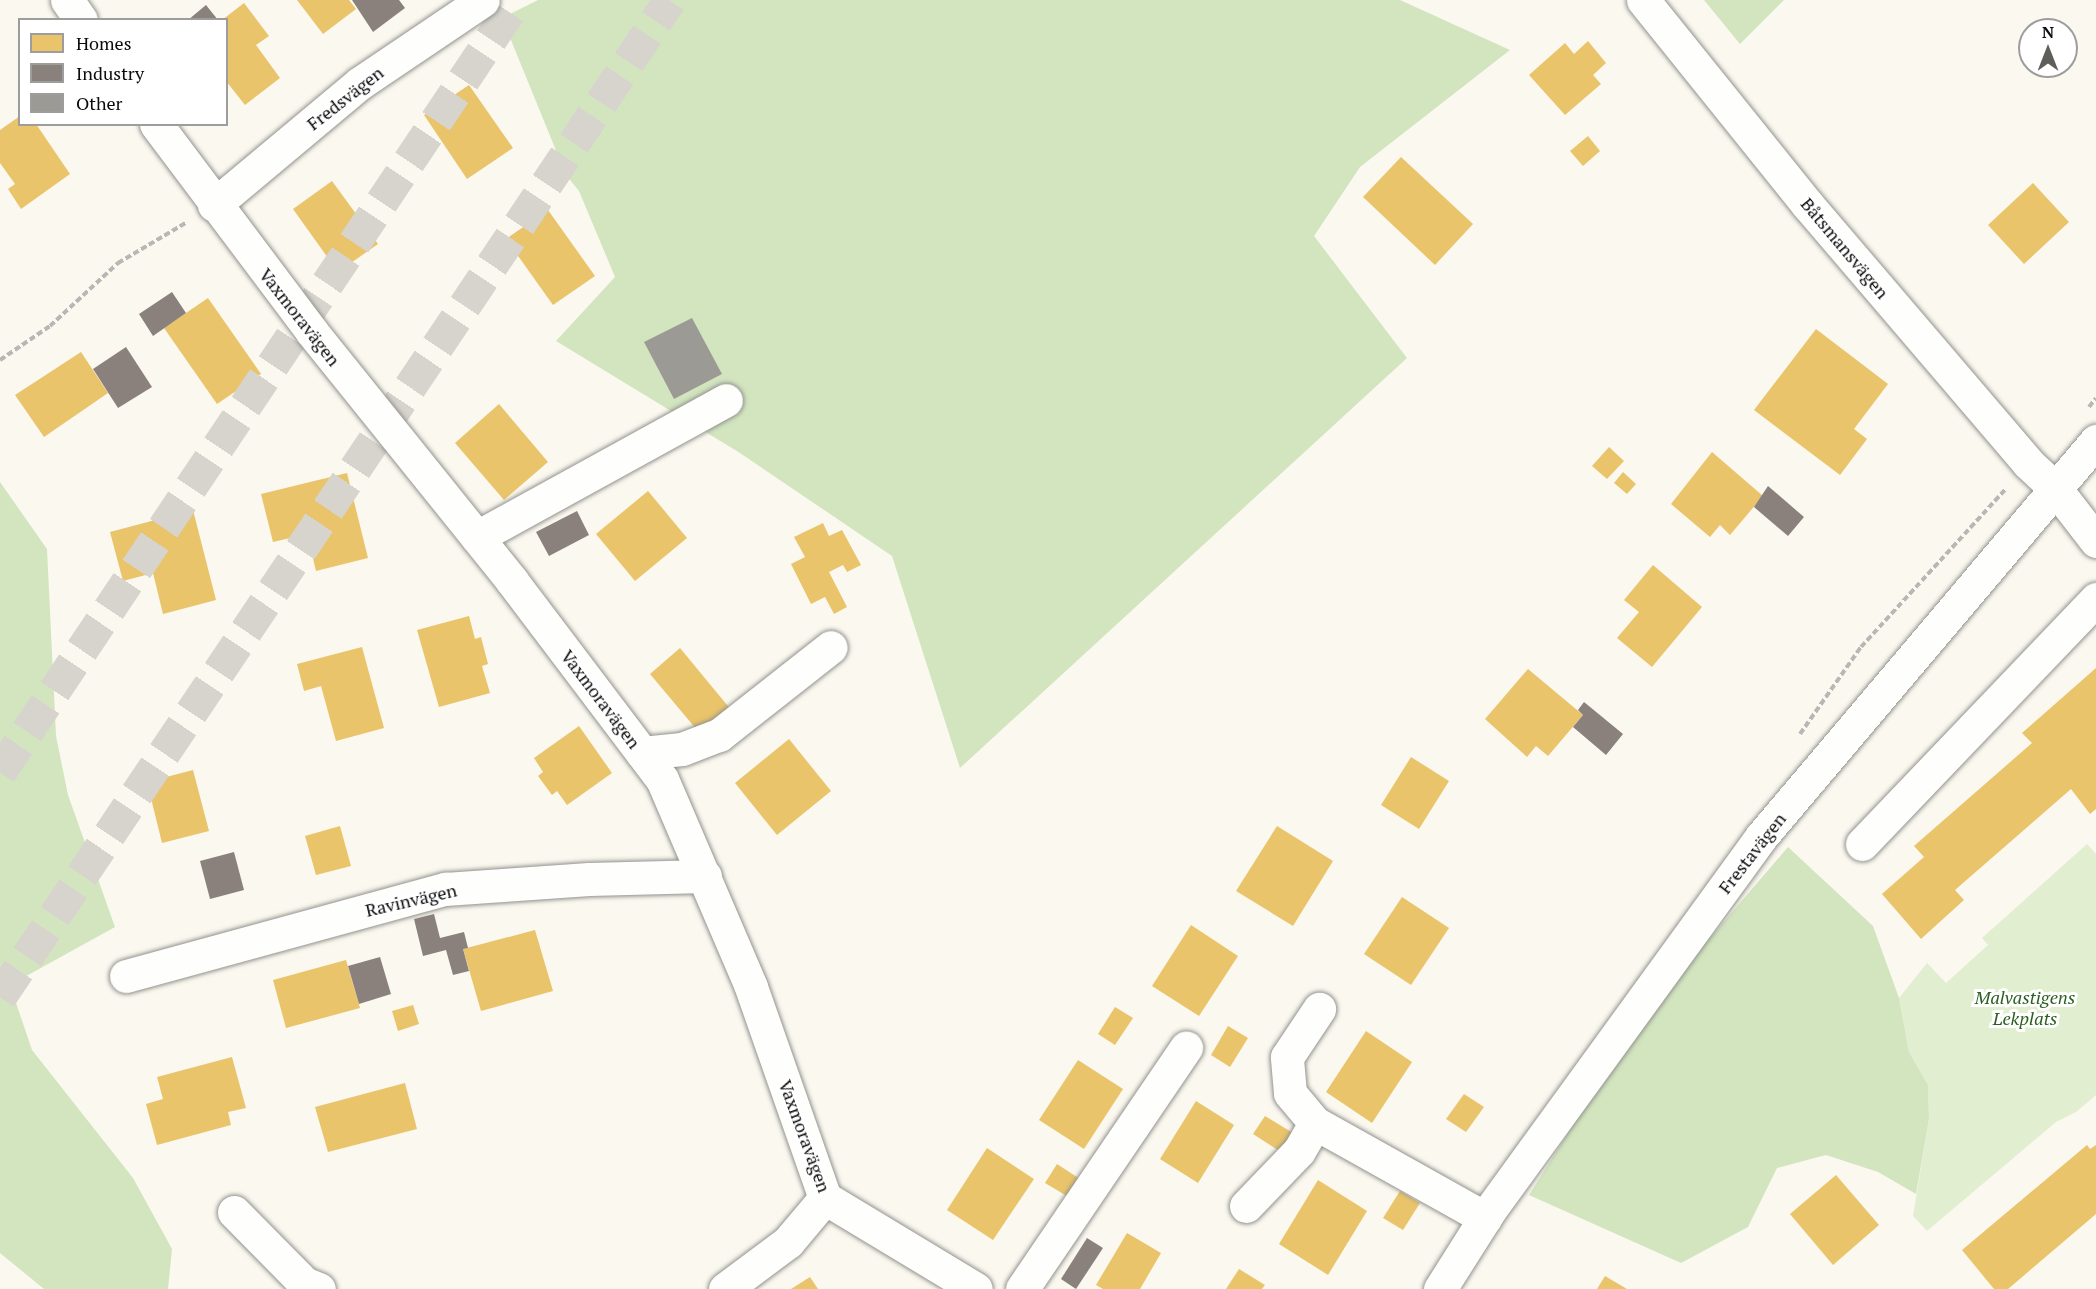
<!DOCTYPE html>
<html>
<head>
<meta charset="utf-8">
<style>
  body { margin:0 }
  #map { position:relative; width:2096px; height:1289px; overflow:hidden; background:#faf8ef; font-family:"PT Serif",serif }
  div>[style] { position:absolute }
  .green>* { inset:0; background:#e2eed0 }
  .forest>* { inset:0; background:#d2e5bf }
  .homes>* { inset:0; background:#e9c46a }
  .industry>* { inset:0; background:#8a817c }
  .building>* { inset:0; background:#9c9a95 }
  .highway-tunnel>* { height:33px; margin-top:-16.5px; transform-origin:0; background:repeating-linear-gradient(90deg,#d6d4cd 0 33px,transparent 0 49px) }
  .path>* { height:4px; margin-top:-2px; transform-origin:0; background:repeating-linear-gradient(90deg,#b7b7b5 0 6px,transparent 0 9px) }
  .roads { filter:drop-shadow(0 0 2px #93928e) drop-shadow(0 0 2px #93928e) }
  .minor>* { height:33px; margin:-16.5px; padding:0 16.5px; transform-origin:16.5px; border-radius:16.5px; background:#fefefd }
  span { translate:-50% -50%; white-space:nowrap; text-align:center; line-height:1.15; -webkit-text-stroke:6px #fff; paint-order:stroke }
  .street-label { font-size:18px; color:#0b0b0b }
  .park-label { font-size:18px; color:#2b5f20; font-style:italic }
  .legend { position:absolute; left:18px; top:18px; width:210px; height:108px; box-sizing:border-box; background:#fff; border:2px solid #9d9d9d; margin:0; padding:8px 10px; list-style:none; font-size:18px; color:#0b0b0b }
  .legend li { display:flex; align-items:center; gap:12px; height:30px }
  .legend b { width:30px; border:2px solid #9d9d9d }
  .north { position:absolute; left:2018px; top:18px; width:60px; height:60px; box-sizing:border-box; background:#fff; border:2px solid #9d9d9d; border-radius:50%; rotate:0deg; font-size:16px; font-weight:700; line-height:24px; text-align:center; color:#0b0b0b }
  .north::after { content:''; display:block; margin:auto; width:21px; height:27px; background:#5f5e5b; clip-path:polygon(50% 0,100% 100%,50% 72%,0 100%) }
</style>
</head>
<body>
<div id="map">
  <div class="green">
    <i style="clip-path:polygon(2087px 844px,2096px 854px,2096px 1095px,2076px 1112px,2056px 1122px,1927px 1231px,1913px 1216px,1929px 1119px,1928px 1085px,1909px 1052px,1899px 998px,1927px 963px,1946px 983px,1988px 945px,1982px 938px)"></i>
  </div>
  <div class="forest">
    <i style="clip-path:polygon(538px 0,1400px 0,1510px 50px,1360px 167px,1314px 236px,1407px 358px,960px 768px,892px 556px,740px 453px,556px 341px,615px 277px,579px 191px,566px 175px,502px 18px)"></i>
    <i style="clip-path:polygon(1704px 0,1784px 0,1740px 44px)"></i>
    <i style="clip-path:polygon(0 482px,47px 549px,56px 736px,68px 795px,115px 927px,10px 985px,32px 1050px,133px 1178px,172px 1249px,168px 1289px,44px 1289px,0 1253px)"></i>
    <i style="clip-path:polygon(1788px 847px,1873px 926px,1899px 998px,1909px 1052px,1928px 1085px,1929px 1119px,1916px 1194px,1878px 1172px,1826px 1155px,1777px 1168px,1748px 1227px,1681px 1263px,1529px 1195px,1575px 1122px,1680px 973px)"></i>
  </div>
  <div class="homes">
    <i style="clip-path:polygon(297px 0,349px 0,356px 9px,323px 34px)"></i>
    <i style="clip-path:polygon(244px 3px,269px 36px,256px 45px,280px 78px,245px 105px,226px 81px,226px 20px,222px 20px)"></i>
    <i style="clip-path:polygon(1588px 41px,1606px 63px,1593px 75px,1601px 84px,1565px 115px,1529px 75px,1565px 43px,1574px 54px)"></i>
    <i style="clip-path:polygon(469px 85px,513px 148px,467px 179px,424px 115px)"></i>
    <i style="clip-path:polygon(20px 116px,20px 124px,36px 124px,70px 174px,21px 209px,8px 189px,15px 184px,0 163px,0 130px)"></i>
    <i style="clip-path:polygon(1588px 136px,1600px 151px,1583px 166px,1570px 151px)"></i>
    <i style="clip-path:polygon(1401px 157px,1473px 224px,1435px 265px,1363px 197px)"></i>
    <i style="clip-path:polygon(332px 181px,378px 244px,338px 272px,293px 209px)"></i>
    <i style="clip-path:polygon(2033px 183px,2069px 222px,2024px 264px,1988px 225px)"></i>
    <i style="clip-path:polygon(548px 210px,595px 276px,553px 305px,506px 239px)"></i>
    <i style="clip-path:polygon(208px 298px,261px 374px,217px 404px,164px 328px)"></i>
    <i style="clip-path:polygon(1816px 329px,1888px 384px,1854px 429px,1867px 439px,1840px 475px,1754px 410px)"></i>
    <i style="clip-path:polygon(81px 352px,108px 393px,44px 437px,15px 395px)"></i>
    <i style="clip-path:polygon(499px 404px,548px 462px,504px 500px,455px 443px)"></i>
    <i style="clip-path:polygon(1609px 447px,1624px 461px,1607px 479px,1592px 466px)"></i>
    <i style="clip-path:polygon(1712px 452px,1763px 496px,1730px 535px,1720px 525px,1710px 537px,1671px 504px)"></i>
    <i style="clip-path:polygon(1623px 472px,1636px 484px,1627px 494px,1614px 483px)"></i>
    <i style="clip-path:polygon(347px 473px,368px 558px,316px 571px,307px 534px,273px 542px,261px 494px)"></i>
    <i style="clip-path:polygon(648px 491px,687px 538px,635px 581px,596px 534px)"></i>
    <i style="clip-path:polygon(193px 510px,216px 600px,163px 614px,153px 573px,123px 581px,110px 532px)"></i>
    <i style="clip-path:polygon(823px 523px,829px 536px,842px 530px,861px 565px,847px 572px,843px 565px,829px 572px,847px 607px,834px 614px,825px 597px,811px 604px,791px 564px,805px 557px,794px 537px)"></i>
    <i style="clip-path:polygon(1653px 565px,1702px 607px,1652px 667px,1617px 638px,1639px 612px,1624px 600px)"></i>
    <i style="clip-path:polygon(469px 616px,475px 639px,481px 637px,488px 664px,482px 666px,490px 693px,439px 707px,417px 630px)"></i>
    <i style="clip-path:polygon(362px 647px,384px 728px,336px 741px,321px 686px,304px 691px,297px 664px)"></i>
    <i style="clip-path:polygon(680px 648px,732px 711px,702px 736px,650px 674px)"></i>
    <i style="clip-path:polygon(2096px 668px,2096px 809px,2090px 814px,2071px 789px,1955px 890px,1964px 900px,1921px 939px,1882px 894px,1924px 857px,1914px 846px,2032px 743px,2022px 733px)"></i>
    <i style="clip-path:polygon(1528px 669px,1583px 715px,1548px 756px,1536px 746px,1527px 757px,1485px 719px)"></i>
    <i style="clip-path:polygon(579px 726px,612px 773px,567px 805px,557px 791px,552px 795px,538px 776px,543px 772px,534px 758px)"></i>
    <i style="clip-path:polygon(789px 739px,831px 791px,777px 835px,735px 783px)"></i>
    <i style="clip-path:polygon(1411px 757px,1449px 781px,1419px 829px,1381px 805px)"></i>
    <i style="clip-path:polygon(193px 770px,209px 831px,162px 843px,147px 782px)"></i>
    <i style="clip-path:polygon(340px 826px,351px 866px,316px 875px,305px 836px)"></i>
    <i style="clip-path:polygon(1277px 826px,1333px 861px,1293px 926px,1236px 891px)"></i>
    <i style="clip-path:polygon(1402px 897px,1449px 928px,1411px 985px,1364px 954px)"></i>
    <i style="clip-path:polygon(1191px 925px,1238px 956px,1199px 1016px,1152px 986px)"></i>
    <i style="clip-path:polygon(535px 930px,553px 991px,481px 1011px,463px 949px)"></i>
    <i style="clip-path:polygon(346px 960px,360px 1008px,286px 1028px,273px 980px)"></i>
    <i style="clip-path:polygon(413px 1005px,419px 1024px,398px 1031px,392px 1011px)"></i>
    <i style="clip-path:polygon(1115px 1007px,1133px 1018px,1115px 1045px,1098px 1034px)"></i>
    <i style="clip-path:polygon(1228px 1026px,1248px 1038px,1230px 1067px,1211px 1055px)"></i>
    <i style="clip-path:polygon(1366px 1031px,1412px 1062px,1372px 1123px,1326px 1092px)"></i>
    <i style="clip-path:polygon(232px 1057px,246px 1108px,228px 1112px,231px 1125px,157px 1145px,146px 1104px,163px 1099px,157px 1077px)"></i>
    <i style="clip-path:polygon(1078px 1060px,1123px 1089px,1084px 1149px,1039px 1120px)"></i>
    <i style="clip-path:polygon(405px 1083px,417px 1129px,328px 1152px,315px 1107px)"></i>
    <i style="clip-path:polygon(1464px 1094px,1484px 1107px,1466px 1132px,1446px 1119px)"></i>
    <i style="clip-path:polygon(1196px 1101px,1234px 1125px,1198px 1183px,1160px 1159px)"></i>
    <i style="clip-path:polygon(1265px 1116px,1293px 1133px,1281px 1152px,1253px 1134px)"></i>
    <i style="clip-path:polygon(2087px 1145px,2090px 1149px,2096px 1145px,2096px 1214px,2008px 1289px,1994px 1289px,1962px 1250px)"></i>
    <i style="clip-path:polygon(987px 1148px,1034px 1179px,993px 1240px,947px 1210px)"></i>
    <i style="clip-path:polygon(1057px 1164px,1083px 1181px,1072px 1199px,1045px 1183px)"></i>
    <i style="clip-path:polygon(1836px 1175px,1879px 1225px,1833px 1265px,1790px 1214px)"></i>
    <i style="clip-path:polygon(1318px 1180px,1367px 1211px,1328px 1275px,1279px 1244px)"></i>
    <i style="clip-path:polygon(1400px 1191px,1420px 1203px,1403px 1230px,1383px 1218px)"></i>
    <i style="clip-path:polygon(1127px 1233px,1161px 1253px,1140px 1289px,1103px 1289px,1096px 1285px)"></i>
    <i style="clip-path:polygon(1239px 1269px,1265px 1285px,1262px 1289px,1226px 1289px)"></i>
    <i style="clip-path:polygon(1605px 1276px,1627px 1289px,1597px 1289px)"></i>
    <i style="clip-path:polygon(810px 1277px,818px 1289px,791px 1289px)"></i>
  </div>
  <div class="industry">
    <i style="clip-path:polygon(352px 0,399px 0,405px 8px,373px 32px)"></i>
    <i style="clip-path:polygon(206px 5px,218px 20px,188px 20px)"></i>
    <i style="clip-path:polygon(172px 292px,186px 313px,153px 336px,139px 314px)"></i>
    <i style="clip-path:polygon(126px 347px,152px 387px,118px 408px,93px 369px)"></i>
    <i style="clip-path:polygon(1768px 486px,1804px 517px,1788px 536px,1754px 507px)"></i>
    <i style="clip-path:polygon(577px 511px,589px 535px,549px 556px,536px 532px)"></i>
    <i style="clip-path:polygon(1584px 702px,1623px 734px,1606px 755px,1573px 727px,1583px 715px,1578px 710px)"></i>
    <i style="clip-path:polygon(234px 852px,244px 890px,210px 899px,200px 861px)"></i>
    <i style="clip-path:polygon(434px 914px,440px 938px,464px 932px,468px 948px,463px 949px,469px 971px,453px 975px,446px 950px,423px 956px,414px 919px)"></i>
    <i style="clip-path:polygon(380px 957px,391px 994px,359px 1004px,348px 966px)"></i>
    <i style="clip-path:polygon(1087px 1238px,1103px 1248px,1076px 1289px,1061px 1279px)"></i>
  </div>
  <div class="building">
    <i style="clip-path:polygon(692px 318px,722px 374px,674px 399px,644px 342px)"></i>
  </div>
  <div class="highway-tunnel">
    <i style="left:0;top:772px;width:929px;rotate:-56.19deg"></i>
    <i style="left:0;top:997px;width:1201px;rotate:-56.1deg"></i>
  </div>
  <div class="path">
    <i style="left:0;top:360px;width:60px;rotate:-34.2deg"></i>
    <i style="left:50px;top:326px;width:93px;rotate:-42.8deg"></i>
    <i style="left:118px;top:263px;width:80px;rotate:-30.7deg"></i>
    <i style="left:2089px;top:407px;width:11px;rotate:-52deg"></i>
    <i style="left:1800px;top:734px;width:106px;rotate:-55deg"></i>
    <i style="left:1861px;top:647px;width:213px;rotate:-47.5deg"></i>
  </div>
  <div class="roads">
    <div class="minor">
      <i style="left:67px;top:0;width:24px;rotate:55deg"></i>
      <i style="left:1643px;top:0;width:262px;rotate:51.2deg"></i>
      <i style="left:1807px;top:204px;width:340px;rotate:49.5deg"></i>
      <i style="left:2028px;top:463px;width:37px;rotate:43deg"></i>
      <i style="left:2055px;top:488px;width:67px;rotate:52.3deg"></i>
      <i style="left:156px;top:124px;width:260px;rotate:53.1deg"></i>
      <i style="left:312px;top:332px;width:319px;rotate:51.2deg"></i>
      <i style="left:512px;top:581px;width:248px;rotate:52.9deg"></i>
      <i style="left:662px;top:779px;width:226px;rotate:66.8deg"></i>
      <i style="left:751px;top:987px;width:224px;rotate:70.7deg"></i>
      <i style="left:825px;top:1198px;width:176px;rotate:31.1deg"></i>
      <i style="left:214px;top:205px;width:190px;rotate:-39.9deg"></i>
      <i style="left:360px;top:83px;width:148px;rotate:-34deg"></i>
      <i style="left:477px;top:537px;width:284px;rotate:-28.8deg"></i>
      <i style="left:642px;top:753px;width:40px;rotate:-5.7deg"></i>
      <i style="left:682px;top:749px;width:40px;rotate:-21deg"></i>
      <i style="left:719px;top:735px;width:142px;rotate:-38.2deg"></i>
      <i style="left:1862px;top:844px;width:339px;rotate:-46.3deg"></i>
      <i style="left:126px;top:976px;width:331px;rotate:-15.3deg"></i>
      <i style="left:445px;top:889px;width:144px;rotate:-4deg"></i>
      <i style="left:589px;top:879px;width:116px;rotate:-1.5deg"></i>
      <i style="left:1315px;top:1123px;width:39px;rotate:-130deg"></i>
      <i style="left:1290px;top:1093px;width:36px;rotate:-95deg"></i>
      <i style="left:1287px;top:1057px;width:58px;rotate:-56.3deg"></i>
      <i style="left:1246px;top:1206px;width:76px;rotate:-46.1deg"></i>
      <i style="left:1299px;top:1151px;width:32px;rotate:-60deg"></i>
      <i style="left:1315px;top:1123px;width:195px;rotate:29.2deg"></i>
      <i style="left:234px;top:1212px;width:100px;rotate:45.4deg"></i>
      <i style="left:304px;top:1283px;width:16px;rotate:22deg"></i>
      <i style="left:725px;top:1289px;width:79px;rotate:-36.7deg"></i>
      <i style="left:788px;top:1242px;width:57px;rotate:-49.9deg"></i>
      <i style="left:1022px;top:1289px;width:292px;rotate:-55.8deg"></i>
      <i style="left:1440px;top:1289px;width:93px;rotate:-57.7deg"></i>
      <i style="left:1490px;top:1210px;width:461px;rotate:-54deg"></i>
      <i style="left:1761px;top:837px;width:519px;rotate:-49.77deg"></i>
    </div>
  </div>
  <div class="street-label">
    <span style="left:345px;top:98px;rotate:-38deg">Fredsvägen</span>
    <span style="left:1845px;top:248px;rotate:50deg">Båtsmansvägen</span>
    <span style="left:300px;top:317px;rotate:52deg">Vaxmoravägen</span>
    <span style="left:601px;top:699px;rotate:53deg">Vaxmoravägen</span>
    <span style="left:1752px;top:853px;rotate:-52deg">Frestavägen</span>
    <span style="left:411px;top:900px;rotate:-13deg">Ravinvägen</span>
    <span style="left:805px;top:1136px;rotate:70deg">Vaxmoravägen</span>
  </div>
  <div class="park-label">
    <span style="left:2025px;top:1008px">Malvastigens<br>Lekplats</span>
  </div>
  <ul class="legend">
  <li><b style="height:16px;background:#e9c46a"></b>Homes</li>
  <li><b style="height:16px;background:#8a817c"></b>Industry</li>
  <li><b style="height:16px;background:#9c9a95"></b>Other</li>
  </ul>
  <div class="north">N</div>
</div>
</body>
</html>
